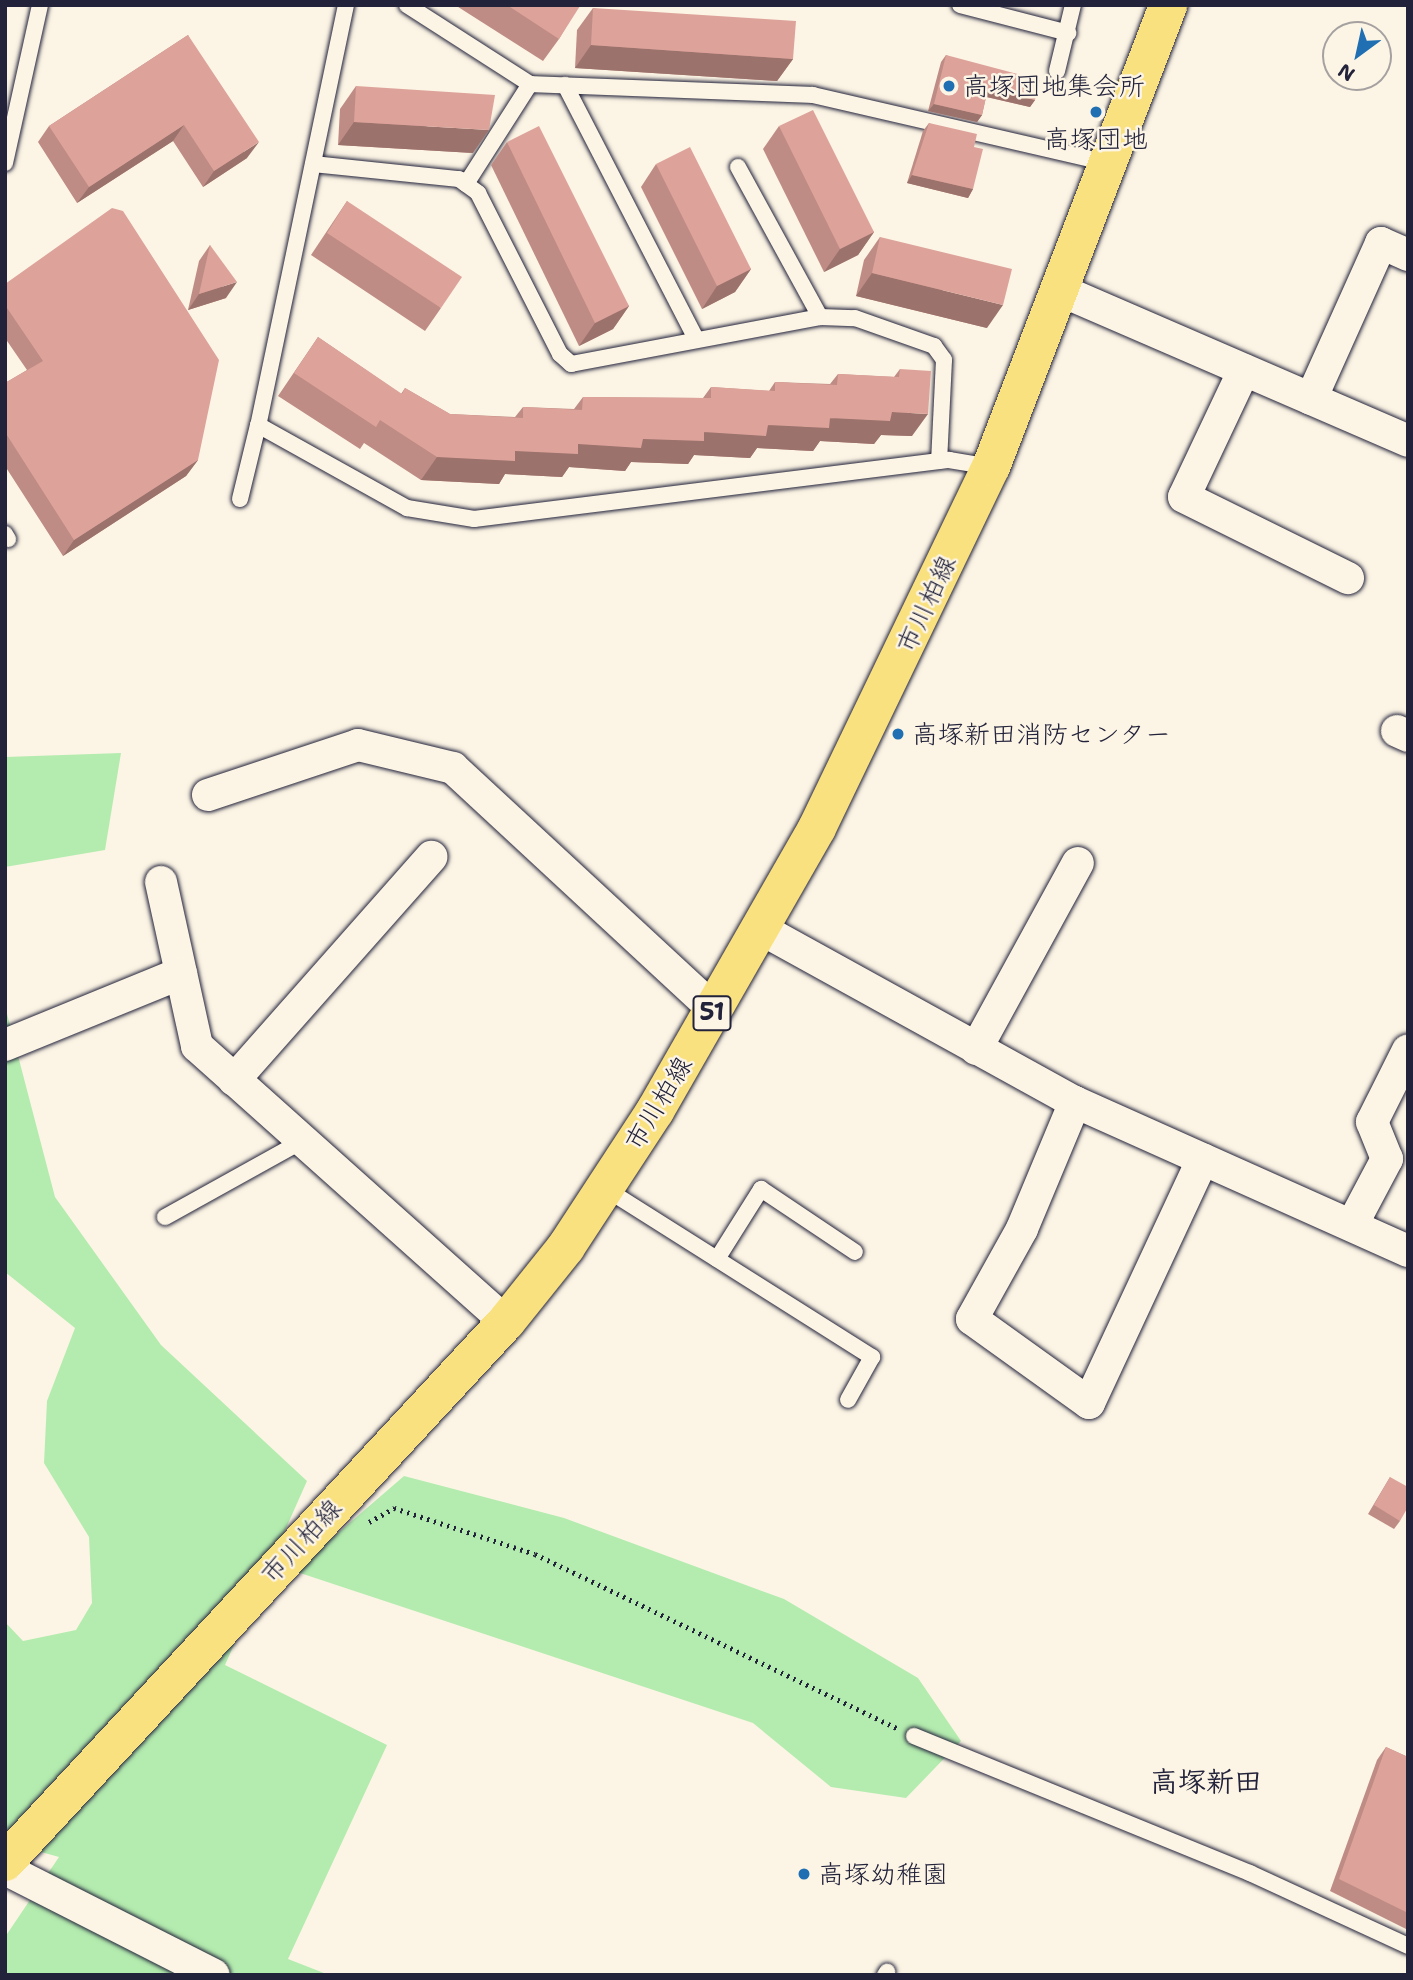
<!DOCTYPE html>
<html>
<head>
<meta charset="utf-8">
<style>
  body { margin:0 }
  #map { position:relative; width:1413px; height:1980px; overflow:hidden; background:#fcf5e5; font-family:"Shantell Sans","Klee One",sans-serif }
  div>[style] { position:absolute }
  .green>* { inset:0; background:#b4ecaf }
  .path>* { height:4.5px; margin-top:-2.25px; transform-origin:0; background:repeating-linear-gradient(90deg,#22223b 0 2px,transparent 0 7px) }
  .roads { filter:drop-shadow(0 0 2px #22223b) drop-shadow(0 0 2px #22223b) }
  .lane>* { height:16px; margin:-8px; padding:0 8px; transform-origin:8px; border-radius:8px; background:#fcf5e5 }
  .street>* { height:32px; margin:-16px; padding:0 16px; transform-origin:16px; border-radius:16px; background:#fcf5e5 }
  .primary>* { height:38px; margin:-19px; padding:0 19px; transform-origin:19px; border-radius:19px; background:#fae180 }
  .wall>* { inset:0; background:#be8c84 }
  .shaded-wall>* { inset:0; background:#9b726c }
  .building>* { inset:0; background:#dda39a }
  .dots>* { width:19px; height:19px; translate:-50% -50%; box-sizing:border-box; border:4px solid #fcf5e5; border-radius:50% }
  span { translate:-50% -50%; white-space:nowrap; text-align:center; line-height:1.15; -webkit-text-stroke:5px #fcf5e5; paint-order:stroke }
  .shield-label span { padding:2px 5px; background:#fcf5e5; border:2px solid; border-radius:5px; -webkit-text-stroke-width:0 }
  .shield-label { font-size:24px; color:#22223b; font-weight:700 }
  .poi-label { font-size:26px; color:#22223b }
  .left { translate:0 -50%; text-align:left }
  .street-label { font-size:26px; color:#22223b }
  .neighbourhood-label { font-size:28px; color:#22223b; font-weight:700 }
  .frame { position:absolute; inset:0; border:7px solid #22223b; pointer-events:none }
  .north { position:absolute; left:1322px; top:21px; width:70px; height:70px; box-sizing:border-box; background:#fcf5e5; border:2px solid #a5a1a1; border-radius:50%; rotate:213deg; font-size:19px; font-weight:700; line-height:28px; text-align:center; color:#22223b }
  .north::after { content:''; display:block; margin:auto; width:24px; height:32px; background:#1f6fb2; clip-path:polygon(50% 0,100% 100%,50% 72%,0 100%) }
</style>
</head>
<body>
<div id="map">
  <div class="green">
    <i style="clip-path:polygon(121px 753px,105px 850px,5px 867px,5px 757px)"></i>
    <i style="clip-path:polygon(5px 1006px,55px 1197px,161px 1345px,307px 1481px,225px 1665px,387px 1745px,288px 1959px,329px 1975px,5px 1975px,5px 1937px,59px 1857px,5px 1842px,5px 1622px,23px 1641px,76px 1630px,92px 1603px,89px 1537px,44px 1463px,47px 1401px,75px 1328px,5px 1272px)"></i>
    <i style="clip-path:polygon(404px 1476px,564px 1518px,784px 1599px,918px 1678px,961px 1741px,906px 1798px,831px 1787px,753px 1723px,294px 1571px)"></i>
  </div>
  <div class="path">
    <i style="left:369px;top:1522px;width:29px;rotate:-29deg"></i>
    <i style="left:394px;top:1508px;width:148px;rotate:18.1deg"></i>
    <i style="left:535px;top:1554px;width:402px;rotate:25.7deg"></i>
  </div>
  <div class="roads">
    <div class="lane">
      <i style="left:346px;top:5px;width:429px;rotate:101.8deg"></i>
      <i style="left:258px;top:425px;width:171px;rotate:29.1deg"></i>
      <i style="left:407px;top:508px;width:68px;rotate:9.3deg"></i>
      <i style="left:474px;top:519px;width:479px;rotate:-7.1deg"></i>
      <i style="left:949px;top:460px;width:43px;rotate:9.5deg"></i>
      <i style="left:407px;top:5px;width:146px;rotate:32.7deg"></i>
      <i style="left:530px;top:84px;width:283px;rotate:2.2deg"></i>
      <i style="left:813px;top:95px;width:302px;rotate:13deg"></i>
      <i style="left:960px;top:5px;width:112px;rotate:14.5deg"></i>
      <i style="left:1057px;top:71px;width:68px;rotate:-76.4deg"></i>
      <i style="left:565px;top:85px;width:284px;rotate:62.7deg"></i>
      <i style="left:5px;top:163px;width:162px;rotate:-77.5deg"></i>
      <i style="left:313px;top:164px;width:147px;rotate:5.9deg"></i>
      <i style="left:459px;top:179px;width:24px;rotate:36deg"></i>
      <i style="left:478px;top:193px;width:181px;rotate:63deg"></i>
      <i style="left:560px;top:354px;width:15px;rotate:42deg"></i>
      <i style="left:571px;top:364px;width:253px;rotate:-10.7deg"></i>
      <i style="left:820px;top:317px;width:35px;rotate:2deg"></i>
      <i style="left:855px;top:318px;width:84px;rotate:19.5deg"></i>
      <i style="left:934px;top:346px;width:17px;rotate:54deg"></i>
      <i style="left:944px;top:360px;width:101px;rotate:92.8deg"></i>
      <i style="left:738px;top:167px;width:171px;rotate:61.3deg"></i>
      <i style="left:466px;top:184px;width:119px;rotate:-57.4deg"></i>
      <i style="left:240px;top:499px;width:76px;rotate:-76.3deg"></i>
      <i style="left:5px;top:534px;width:6px;rotate:59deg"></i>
      <i style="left:606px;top:1189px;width:315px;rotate:32.3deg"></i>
      <i style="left:872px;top:1357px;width:49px;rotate:119.2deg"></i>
      <i style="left:165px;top:1217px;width:157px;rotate:-29deg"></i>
      <i style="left:717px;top:1259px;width:83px;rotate:-57.8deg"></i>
      <i style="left:761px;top:1189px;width:113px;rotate:33.8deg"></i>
      <i style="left:914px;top:1736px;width:363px;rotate:22.2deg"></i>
      <i style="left:1250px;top:1873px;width:174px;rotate:24.8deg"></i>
      <i style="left:885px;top:1975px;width:4px;rotate:-56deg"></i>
    </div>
    <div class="street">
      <i style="left:1062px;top:291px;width:377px;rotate:23.4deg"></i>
      <i style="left:1244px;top:370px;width:140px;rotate:115.3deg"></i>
      <i style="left:1184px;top:497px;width:183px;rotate:26.3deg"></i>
      <i style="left:1311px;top:399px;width:171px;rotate:-65.8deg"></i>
      <i style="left:1381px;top:243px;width:30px;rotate:24deg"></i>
      <i style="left:1397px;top:731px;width:12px;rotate:24deg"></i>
      <i style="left:208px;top:795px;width:158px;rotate:-18.4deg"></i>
      <i style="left:358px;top:745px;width:98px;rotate:13.6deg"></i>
      <i style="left:453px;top:768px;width:356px;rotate:42.8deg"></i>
      <i style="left:161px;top:882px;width:168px;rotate:77.6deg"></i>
      <i style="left:197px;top:1046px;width:414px;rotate:41.8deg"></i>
      <i style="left:761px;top:929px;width:359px;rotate:28.9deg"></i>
      <i style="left:1075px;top:1102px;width:365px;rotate:24.1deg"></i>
      <i style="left:5px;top:1045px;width:190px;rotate:-22.2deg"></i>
      <i style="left:976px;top:1049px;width:212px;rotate:-61.3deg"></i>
      <i style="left:234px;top:1080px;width:298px;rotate:-48.5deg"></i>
      <i style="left:1075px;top:1102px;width:138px;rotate:112.7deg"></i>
      <i style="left:1022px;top:1229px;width:103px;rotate:119.1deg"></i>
      <i style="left:972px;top:1319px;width:144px;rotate:35.7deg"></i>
      <i style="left:1089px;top:1403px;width:269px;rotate:-65deg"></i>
      <i style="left:1352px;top:1225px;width:75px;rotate:-62.1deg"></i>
      <i style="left:1387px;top:1159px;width:40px;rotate:-112deg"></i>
      <i style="left:1372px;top:1122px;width:80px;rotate:-63.4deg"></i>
      <i style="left:5px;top:1869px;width:234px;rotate:26.9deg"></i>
    </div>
    <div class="primary">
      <i style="left:5px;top:1862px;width:737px;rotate:-47.15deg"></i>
      <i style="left:506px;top:1322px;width:96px;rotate:-51.3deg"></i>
      <i style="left:566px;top:1247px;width:163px;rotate:-56.8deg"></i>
      <i style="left:655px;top:1111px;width:326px;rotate:-60.2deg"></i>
      <i style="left:817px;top:828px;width:401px;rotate:-64.3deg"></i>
      <i style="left:991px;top:467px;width:495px;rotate:-69deg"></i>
    </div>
  </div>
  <div class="wall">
    <i style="clip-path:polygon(455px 5px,579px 5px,559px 39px,543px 61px)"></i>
    <i style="clip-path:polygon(593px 8px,793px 59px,777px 81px,575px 68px,577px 30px)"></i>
    <i style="clip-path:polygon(188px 35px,247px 158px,203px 187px,173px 141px,77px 203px,38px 142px,49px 126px)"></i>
    <i style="clip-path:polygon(946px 55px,1035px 100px,1030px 107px,986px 97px,982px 115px,977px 122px,928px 111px,941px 62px)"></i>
    <i style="clip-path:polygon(356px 86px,473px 153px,338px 145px,340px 109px)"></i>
    <i style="clip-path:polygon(929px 123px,974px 147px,973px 189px,968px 198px,907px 183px,923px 131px)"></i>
    <i style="clip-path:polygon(779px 126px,874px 232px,858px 255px,824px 272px,763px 149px)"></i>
    <i style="clip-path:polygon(507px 142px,629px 306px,613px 329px,579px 346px,491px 165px)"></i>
    <i style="clip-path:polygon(656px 164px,751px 269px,735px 292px,702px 309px,641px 187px)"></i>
    <i style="clip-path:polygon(347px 201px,441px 308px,425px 331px,311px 255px)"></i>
    <i style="clip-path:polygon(880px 237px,987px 328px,856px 296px,864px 260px)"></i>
    <i style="clip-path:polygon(210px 245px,226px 298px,188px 310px,199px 261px)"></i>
    <i style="clip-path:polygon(5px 284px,198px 460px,186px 476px,63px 556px,5px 466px,5px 383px,27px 370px,5px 338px)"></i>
    <i style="clip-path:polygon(318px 337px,401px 394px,405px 388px,450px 414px,515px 417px,523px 407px,574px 409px,583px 397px,703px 398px,711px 387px,769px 391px,775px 382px,830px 384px,838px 374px,894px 377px,900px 369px,912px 436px,881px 435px,874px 444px,820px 441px,813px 451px,757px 448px,750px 458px,694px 455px,688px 464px,631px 462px,625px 471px,569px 467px,562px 477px,505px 474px,499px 484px,421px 480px,364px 443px,360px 449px,278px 396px)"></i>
    <i style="clip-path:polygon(1390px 1477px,1400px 1521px,1394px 1529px,1368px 1514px)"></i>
    <i style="clip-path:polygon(1386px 1747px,1408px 1757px,1408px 1930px,1330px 1891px,1377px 1760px)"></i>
  </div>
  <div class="shaded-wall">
    <i style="clip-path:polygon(591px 45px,793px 59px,777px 81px,575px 68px)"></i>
    <i style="clip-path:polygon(988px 89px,1035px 100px,1030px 107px,983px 96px)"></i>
    <i style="clip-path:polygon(934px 104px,982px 115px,977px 122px,928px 111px)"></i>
    <i style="clip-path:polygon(354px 122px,489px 130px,473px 153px,338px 145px)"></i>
    <i style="clip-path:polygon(184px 125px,173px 141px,77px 203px,89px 187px)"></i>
    <i style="clip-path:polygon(259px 142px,247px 158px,203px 187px,214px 171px)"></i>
    <i style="clip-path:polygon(912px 175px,973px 189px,968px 198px,907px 183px)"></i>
    <i style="clip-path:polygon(874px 232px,858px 255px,824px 272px,840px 249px)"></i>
    <i style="clip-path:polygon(751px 269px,735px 292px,702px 309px,717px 286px)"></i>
    <i style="clip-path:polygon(872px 273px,1003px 305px,987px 328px,856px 296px)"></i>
    <i style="clip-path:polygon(237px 282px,226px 298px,188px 310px,199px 294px)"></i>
    <i style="clip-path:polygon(629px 306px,613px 329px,579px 346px,595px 323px)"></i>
    <i style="clip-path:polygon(892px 412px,928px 414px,912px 436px,881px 435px,874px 444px,820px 441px,813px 451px,757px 448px,750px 458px,694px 455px,688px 464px,631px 462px,625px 471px,569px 467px,562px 477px,505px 474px,499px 484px,421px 480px,437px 457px,515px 451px,578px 444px,643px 439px)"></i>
    <i style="clip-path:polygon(198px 460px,186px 476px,63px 556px,74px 540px)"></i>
  </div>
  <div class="building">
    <i style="clip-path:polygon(507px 5px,579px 5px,580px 6px,559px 39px)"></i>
    <i style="clip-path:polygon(593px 8px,796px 21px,793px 59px,591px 45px)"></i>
    <i style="clip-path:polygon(188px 35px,259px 142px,214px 171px,184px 125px,89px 187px,49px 126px)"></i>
    <i style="clip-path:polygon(946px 55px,1040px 80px,1035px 100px,988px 89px,982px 115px,934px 104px)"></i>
    <i style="clip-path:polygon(356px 86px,495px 95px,489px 130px,354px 122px)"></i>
    <i style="clip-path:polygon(813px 110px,874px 232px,840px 249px,779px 126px)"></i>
    <i style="clip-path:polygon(929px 123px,977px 134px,974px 147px,983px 149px,973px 189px,912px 175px)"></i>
    <i style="clip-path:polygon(539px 126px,629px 306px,595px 323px,507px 142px)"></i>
    <i style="clip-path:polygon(690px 147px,751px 269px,717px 286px,656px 164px)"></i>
    <i style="clip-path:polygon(347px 201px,462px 277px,441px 308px,327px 233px)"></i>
    <i style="clip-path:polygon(112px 208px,123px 211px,219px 360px,198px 460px,74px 540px,5px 432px,5px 383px,43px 361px,5px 305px,5px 284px)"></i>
    <i style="clip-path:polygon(880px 237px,1012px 269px,1003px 305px,872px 273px)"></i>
    <i style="clip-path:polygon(210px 245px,237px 282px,199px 294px)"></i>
    <i style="clip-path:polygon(318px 337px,402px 394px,405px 388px,450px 414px,523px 418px,523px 407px,582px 410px,583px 397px,711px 398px,711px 387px,775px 391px,775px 382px,837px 385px,838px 374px,899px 377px,900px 369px,931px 371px,928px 414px,892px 412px,890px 421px,830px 418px,829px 428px,768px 425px,766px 436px,704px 432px,704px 441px,643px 439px,641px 448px,578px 444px,578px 454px,515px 451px,515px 461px,437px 457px,380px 420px,376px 427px,294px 373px)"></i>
    <i style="clip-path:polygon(1390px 1477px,1408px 1487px,1408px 1507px,1400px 1521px,1374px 1505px)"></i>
    <i style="clip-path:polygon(1386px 1747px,1408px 1757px,1408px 1913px,1339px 1879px)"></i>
  </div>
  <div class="dots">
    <i style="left:949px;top:86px;background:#1f6fb2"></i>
    <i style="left:1096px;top:112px;background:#1f6fb2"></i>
    <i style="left:898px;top:734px;background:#1f6fb2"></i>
    <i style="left:804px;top:1874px;background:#1f6fb2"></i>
  </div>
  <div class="shield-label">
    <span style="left:712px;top:1013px">51</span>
  </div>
  <div class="poi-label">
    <span class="left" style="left:963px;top:86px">高塚団地集会所</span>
    <span style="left:1096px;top:139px">高塚団地</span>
    <span class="left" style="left:912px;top:734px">高塚新田消防センター</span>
    <span class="left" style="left:818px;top:1874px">高塚幼稚園</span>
  </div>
  <div class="street-label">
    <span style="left:926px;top:604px;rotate:-65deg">市川柏線</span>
    <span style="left:658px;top:1103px;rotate:-59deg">市川柏線</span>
    <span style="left:301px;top:1541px;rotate:-47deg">市川柏線</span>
  </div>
  <div class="neighbourhood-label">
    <span style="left:1206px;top:1781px">高塚新田</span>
  </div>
  <div class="frame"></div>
  <div class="north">N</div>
</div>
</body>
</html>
